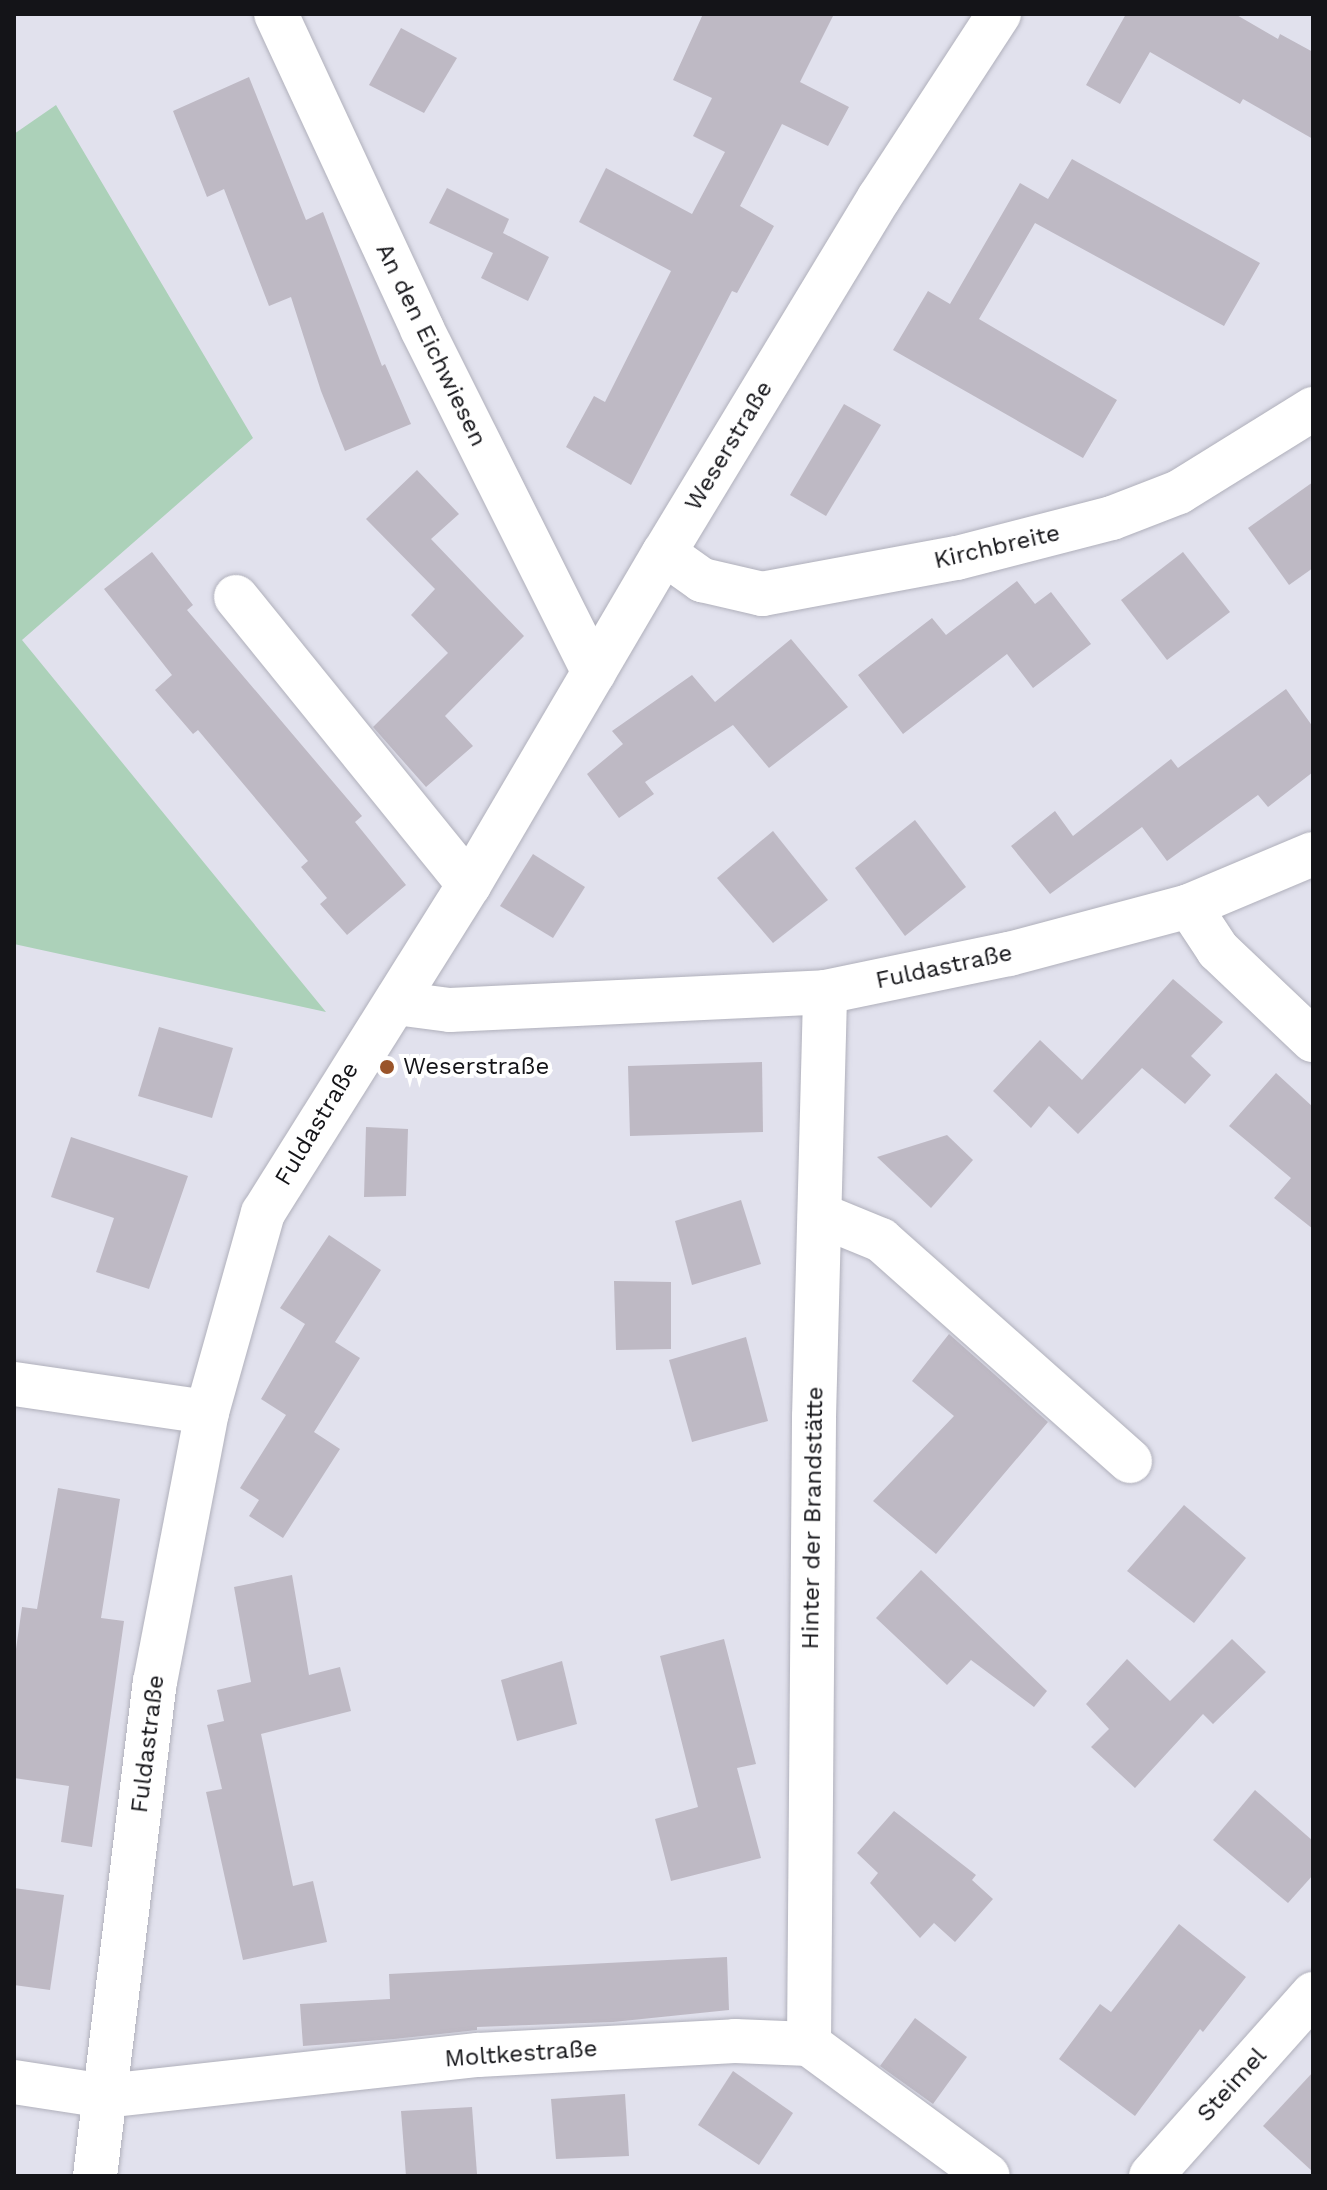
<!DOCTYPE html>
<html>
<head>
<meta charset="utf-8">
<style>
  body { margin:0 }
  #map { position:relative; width:1327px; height:2190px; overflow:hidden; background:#e1e1ed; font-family:"Work Sans",sans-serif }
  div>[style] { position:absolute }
  .green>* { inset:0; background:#acd1b9 }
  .building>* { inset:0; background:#beb9c4 }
  .roads { filter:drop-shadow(0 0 2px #b0b0bb) drop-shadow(0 0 2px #b0b0bb) }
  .minor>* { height:44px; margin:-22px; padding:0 22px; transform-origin:22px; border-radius:22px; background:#fff }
  .dots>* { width:22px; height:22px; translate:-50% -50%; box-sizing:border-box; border:4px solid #fff; border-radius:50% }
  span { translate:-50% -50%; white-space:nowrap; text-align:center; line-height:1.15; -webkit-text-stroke:8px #fff; paint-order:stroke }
  .street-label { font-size:24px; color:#141418 }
  .poi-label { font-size:24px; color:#141418 }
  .left { translate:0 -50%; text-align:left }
  .frame { position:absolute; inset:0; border:16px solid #141418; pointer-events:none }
</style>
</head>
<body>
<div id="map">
  <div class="green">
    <i style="clip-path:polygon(56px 105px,253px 438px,22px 640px,326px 1012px,14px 944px,14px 134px)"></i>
  </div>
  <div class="building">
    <i style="clip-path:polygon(703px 14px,834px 14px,800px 82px,849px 107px,828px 146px,782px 124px,740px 206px,774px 226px,737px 293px,732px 291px,631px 485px,566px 447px,594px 396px,605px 402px,671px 271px,579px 222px,606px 168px,692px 214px,725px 152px,693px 136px,712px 98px,673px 80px)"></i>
    <i style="clip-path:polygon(1126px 14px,1235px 14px,1278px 39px,1280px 34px,1313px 52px,1313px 139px,1243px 99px,1240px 104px,1150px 52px,1120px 104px,1086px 85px)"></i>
    <i style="clip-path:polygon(401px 28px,457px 58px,424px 113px,369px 85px)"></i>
    <i style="clip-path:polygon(249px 77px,306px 220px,323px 212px,382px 366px,385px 364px,411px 424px,345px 451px,321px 391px,291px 297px,269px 306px,224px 189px,207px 197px,173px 111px)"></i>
    <i style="clip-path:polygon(1072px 159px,1260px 263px,1224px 326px,1035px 223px,979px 319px,1117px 400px,1083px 458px,893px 350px,928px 291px,950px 304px,1020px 183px,1048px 199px)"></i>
    <i style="clip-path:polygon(447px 188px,509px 219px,503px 233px,549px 257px,528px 301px,481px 278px,493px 253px,429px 223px)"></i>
    <i style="clip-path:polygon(844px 404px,881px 425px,826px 516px,790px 495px)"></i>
    <i style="clip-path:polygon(417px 470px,459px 514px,431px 539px,524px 636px,445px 716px,473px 746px,426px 787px,373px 727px,448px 653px,411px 615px,435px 589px,366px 519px)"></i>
    <i style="clip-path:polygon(1313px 482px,1313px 568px,1289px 585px,1248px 528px)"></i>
    <i style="clip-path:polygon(152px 552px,193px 605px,187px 610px,362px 816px,355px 822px,406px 885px,347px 935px,320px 904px,327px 898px,301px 867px,308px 861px,198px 730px,193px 734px,155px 690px,172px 675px,104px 589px)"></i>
    <i style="clip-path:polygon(1183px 552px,1230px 612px,1167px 660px,1121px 600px)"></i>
    <i style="clip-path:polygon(1017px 581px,1035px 604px,1051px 592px,1091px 644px,1033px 688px,1007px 654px,903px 734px,858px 675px,932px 618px,946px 635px)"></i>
    <i style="clip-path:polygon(791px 639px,848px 707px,769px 768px,733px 725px,645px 782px,654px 794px,619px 818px,587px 774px,623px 744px,612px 731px,692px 675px,715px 702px)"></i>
    <i style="clip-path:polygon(1286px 689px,1313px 727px,1313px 772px,1268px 807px,1258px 795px,1167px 861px,1142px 827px,1050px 894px,1011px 846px,1055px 811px,1073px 836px,1171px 759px,1178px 768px)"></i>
    <i style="clip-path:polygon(915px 820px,966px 887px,905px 936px,855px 868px)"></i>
    <i style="clip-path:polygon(773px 831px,828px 900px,773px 943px,717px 878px)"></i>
    <i style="clip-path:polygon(533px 854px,585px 887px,553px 938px,500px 906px)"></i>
    <i style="clip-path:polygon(1173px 979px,1223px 1022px,1191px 1056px,1211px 1075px,1185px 1104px,1142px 1068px,1078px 1134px,1049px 1106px,1031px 1128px,993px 1091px,1040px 1040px,1082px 1080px)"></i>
    <i style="clip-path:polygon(159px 1027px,233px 1048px,212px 1118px,138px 1096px)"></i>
    <i style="clip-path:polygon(762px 1062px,763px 1132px,630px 1136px,628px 1066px)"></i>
    <i style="clip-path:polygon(1276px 1073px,1313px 1107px,1313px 1229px,1274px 1198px,1291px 1178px,1229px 1126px)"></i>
    <i style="clip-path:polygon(366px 1127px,408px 1129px,406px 1196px,364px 1197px)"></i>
    <i style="clip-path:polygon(947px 1135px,973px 1160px,931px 1208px,877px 1157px)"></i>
    <i style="clip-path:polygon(71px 1137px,188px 1176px,149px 1289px,96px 1272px,114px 1218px,51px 1197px)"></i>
    <i style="clip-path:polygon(741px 1200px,761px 1264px,692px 1285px,675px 1221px)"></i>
    <i style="clip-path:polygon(329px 1235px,381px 1270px,335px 1342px,360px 1358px,314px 1432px,340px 1449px,283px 1538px,249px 1516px,259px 1500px,240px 1488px,286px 1415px,261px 1399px,305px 1324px,280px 1308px)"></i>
    <i style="clip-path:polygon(614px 1281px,671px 1282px,671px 1349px,616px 1350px)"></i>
    <i style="clip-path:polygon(949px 1334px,1048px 1422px,936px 1554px,873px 1501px,954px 1416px,912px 1381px)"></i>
    <i style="clip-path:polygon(746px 1337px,768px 1421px,692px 1442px,669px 1360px)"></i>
    <i style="clip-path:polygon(58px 1488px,120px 1499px,101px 1618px,124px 1621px,92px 1847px,61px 1842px,69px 1786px,14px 1778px,14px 1663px,22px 1607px,37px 1609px)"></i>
    <i style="clip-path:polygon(1184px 1505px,1246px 1558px,1194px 1623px,1127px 1571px)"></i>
    <i style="clip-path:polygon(921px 1570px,1047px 1691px,1034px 1707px,971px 1660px,947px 1685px,876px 1618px)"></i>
    <i style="clip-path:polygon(292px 1575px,309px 1675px,340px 1667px,351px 1711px,261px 1734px,293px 1886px,313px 1881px,327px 1942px,243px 1960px,206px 1792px,222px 1789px,207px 1725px,224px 1721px,217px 1690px,251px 1682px,234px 1587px)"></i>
    <i style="clip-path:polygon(724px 1639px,756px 1764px,737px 1768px,761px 1858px,671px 1881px,655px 1819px,698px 1807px,660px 1656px)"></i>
    <i style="clip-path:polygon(1232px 1639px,1266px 1672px,1213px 1724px,1203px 1714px,1135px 1788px,1091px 1747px,1109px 1729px,1086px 1704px,1127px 1659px,1170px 1701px)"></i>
    <i style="clip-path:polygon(562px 1661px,577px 1724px,517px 1741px,501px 1680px)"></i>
    <i style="clip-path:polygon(1255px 1790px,1313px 1841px,1313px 1875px,1288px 1903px,1213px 1840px)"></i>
    <i style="clip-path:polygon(894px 1811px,976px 1875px,972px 1880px,993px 1899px,955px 1942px,934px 1923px,920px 1938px,870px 1883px,878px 1873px,857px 1853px)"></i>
    <i style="clip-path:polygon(14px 1888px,64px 1895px,50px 1990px,14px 1985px)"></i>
    <i style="clip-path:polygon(1179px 1924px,1246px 1977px,1203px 2032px,1200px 2029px,1135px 2116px,1059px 2059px,1100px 2004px,1111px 2012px)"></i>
    <i style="clip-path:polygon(727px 1957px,729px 2010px,613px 2022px,477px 2027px,477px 2030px,394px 2039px,303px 2046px,300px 2004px,390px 1999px,389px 1974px)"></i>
    <i style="clip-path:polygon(915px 2018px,967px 2057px,933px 2104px,880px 2066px)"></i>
    <i style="clip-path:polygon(733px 2071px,793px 2113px,759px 2165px,698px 2125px)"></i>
    <i style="clip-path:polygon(1313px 2072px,1313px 2172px,1263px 2126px)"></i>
    <i style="clip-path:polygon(625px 2094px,629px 2156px,556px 2159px,551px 2099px)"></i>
    <i style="clip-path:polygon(472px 2107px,477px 2174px,406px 2176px,401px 2111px)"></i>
  </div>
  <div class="roads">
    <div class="minor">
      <i style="left:276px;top:14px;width:347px;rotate:65.1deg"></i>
      <i style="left:422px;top:329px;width:384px;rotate:63.4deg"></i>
      <i style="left:664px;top:553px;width:47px;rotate:35.4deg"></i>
      <i style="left:702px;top:580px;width:62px;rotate:13.1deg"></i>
      <i style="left:762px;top:594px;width:198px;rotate:-10.5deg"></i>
      <i style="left:957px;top:558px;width:160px;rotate:-14.5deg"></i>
      <i style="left:1112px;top:518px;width:72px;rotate:-21.2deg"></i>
      <i style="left:1179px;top:492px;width:158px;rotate:-31.8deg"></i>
      <i style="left:236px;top:597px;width:370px;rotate:51deg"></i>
      <i style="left:1189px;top:906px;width:53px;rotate:56.6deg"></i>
      <i style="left:1218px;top:950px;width:131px;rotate:43.5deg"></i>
      <i style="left:396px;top:1003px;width:54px;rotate:7.4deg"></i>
      <i style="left:450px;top:1010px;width:375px;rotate:-2.7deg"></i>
      <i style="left:825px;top:992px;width:188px;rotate:-11.7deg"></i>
      <i style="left:1009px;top:954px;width:186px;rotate:-14.9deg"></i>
      <i style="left:1189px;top:906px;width:134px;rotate:-22.8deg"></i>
      <i style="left:820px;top:1215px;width:66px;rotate:22.3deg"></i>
      <i style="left:881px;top:1240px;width:333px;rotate:41.6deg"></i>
      <i style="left:14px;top:1384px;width:195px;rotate:8.3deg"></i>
      <i style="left:809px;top:2044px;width:627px;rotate:-89.54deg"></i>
      <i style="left:814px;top:1417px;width:425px;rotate:-88.5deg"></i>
      <i style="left:14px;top:2082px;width:92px;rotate:8.7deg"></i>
      <i style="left:105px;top:2096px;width:375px;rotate:-6.3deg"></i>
      <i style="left:478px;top:2055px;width:257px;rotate:-3.1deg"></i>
      <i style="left:735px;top:2041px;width:74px;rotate:2.3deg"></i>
      <i style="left:809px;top:2044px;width:222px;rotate:36.4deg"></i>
      <i style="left:95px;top:2176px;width:498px;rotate:-83.1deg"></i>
      <i style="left:155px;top:1682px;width:275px;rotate:-79.1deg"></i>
      <i style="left:207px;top:1412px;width:207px;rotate:-74.3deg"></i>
      <i style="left:263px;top:1213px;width:387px;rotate:-57.9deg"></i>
      <i style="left:469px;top:885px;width:385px;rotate:-59.6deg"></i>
      <i style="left:664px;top:553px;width:415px;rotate:-58.8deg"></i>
      <i style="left:879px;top:198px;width:220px;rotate:-56.9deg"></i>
      <i style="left:1151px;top:2176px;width:244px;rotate:-48.3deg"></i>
    </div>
  </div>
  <div class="dots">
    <i style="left:387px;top:1067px;background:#9a542a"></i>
  </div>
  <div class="street-label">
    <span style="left:431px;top:345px;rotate:64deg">An den Eichwiesen</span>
    <span style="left:729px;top:446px;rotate:-59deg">Weserstraße</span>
    <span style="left:997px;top:547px;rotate:-13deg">Kirchbreite</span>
    <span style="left:944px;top:967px;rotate:-12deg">Fuldastraße</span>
    <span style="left:317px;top:1124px;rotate:-59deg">Fuldastraße</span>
    <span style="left:813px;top:1518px;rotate:-89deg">Hinter der Brandstätte</span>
    <span style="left:148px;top:1744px;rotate:-83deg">Fuldastraße</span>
    <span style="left:521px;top:2054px;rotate:-4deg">Moltkestraße</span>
    <span style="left:1232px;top:2085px;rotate:-48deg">Steimel</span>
  </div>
  <div class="poi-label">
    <span class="left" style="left:403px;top:1067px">Weserstraße</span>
  </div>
  <div class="frame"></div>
</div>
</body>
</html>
